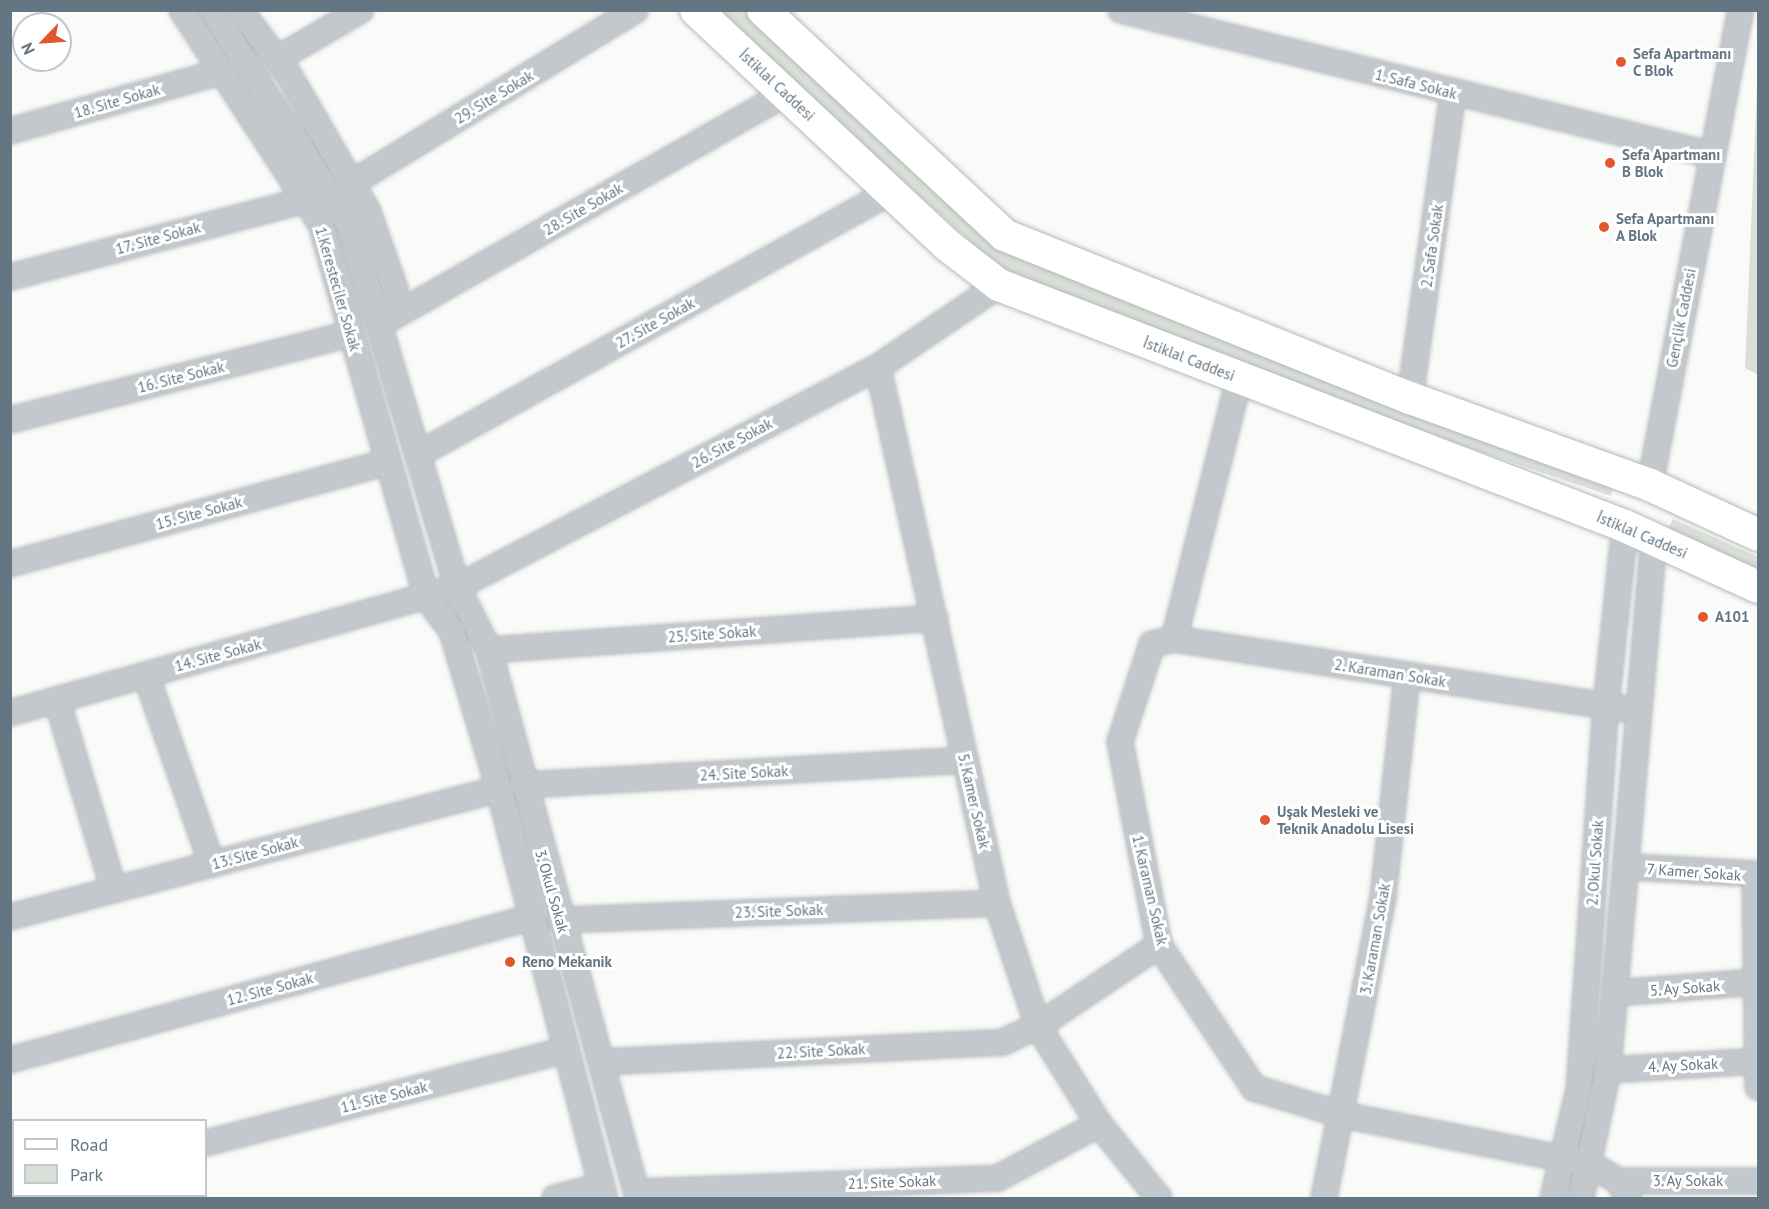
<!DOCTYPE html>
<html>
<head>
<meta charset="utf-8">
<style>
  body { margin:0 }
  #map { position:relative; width:1769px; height:1209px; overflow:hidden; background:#fafaf8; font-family:"PT Sans",sans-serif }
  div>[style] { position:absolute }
  .green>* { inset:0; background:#dadfd7 }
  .roads { filter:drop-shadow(0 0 2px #b5babe) drop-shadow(0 0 2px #b5babe) }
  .minor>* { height:24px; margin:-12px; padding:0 12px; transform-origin:12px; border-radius:12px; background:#c3c8cc }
  .major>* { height:32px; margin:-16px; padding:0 16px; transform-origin:16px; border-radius:16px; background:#fff }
  .dots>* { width:16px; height:16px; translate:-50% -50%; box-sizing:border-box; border:3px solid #fff; border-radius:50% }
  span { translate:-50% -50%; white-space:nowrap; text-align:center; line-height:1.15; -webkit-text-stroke:6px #fff; paint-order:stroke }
  .poi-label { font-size:15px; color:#657683; font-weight:700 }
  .left { translate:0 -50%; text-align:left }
  .street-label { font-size:15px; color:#657683 }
  .frame { position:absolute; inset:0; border:12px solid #657683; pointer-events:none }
  .legend { position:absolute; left:12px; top:1119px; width:195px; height:78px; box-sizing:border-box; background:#fff; border:2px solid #c1c8cd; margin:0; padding:8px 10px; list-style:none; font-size:18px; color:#657683 }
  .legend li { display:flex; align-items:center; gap:12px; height:30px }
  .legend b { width:30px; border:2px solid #c1c8cd }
  .north { position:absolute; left:12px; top:12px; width:60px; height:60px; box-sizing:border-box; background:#fff; border:2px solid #c1c8cd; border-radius:50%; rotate:245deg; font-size:16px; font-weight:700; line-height:24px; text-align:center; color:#657683 }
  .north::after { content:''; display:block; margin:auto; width:21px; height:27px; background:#e4572e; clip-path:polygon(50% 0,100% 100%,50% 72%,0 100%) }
</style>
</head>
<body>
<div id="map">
  <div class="green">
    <i style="clip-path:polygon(716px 11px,744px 11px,1014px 256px,1613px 486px,1611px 496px,1416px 430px,998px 267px)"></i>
    <i style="clip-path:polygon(1758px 63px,1758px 375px,1745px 368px)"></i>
    <i style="clip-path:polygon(1673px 519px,1758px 557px,1758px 570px,1668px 529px)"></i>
  </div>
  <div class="roads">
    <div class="minor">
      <i style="left:182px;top:10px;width:255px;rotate:57deg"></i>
      <i style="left:321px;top:224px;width:389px;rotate:74.2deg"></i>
      <i style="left:427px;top:598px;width:41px;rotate:52.9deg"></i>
      <i style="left:452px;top:631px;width:165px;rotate:73.4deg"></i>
      <i style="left:499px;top:789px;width:423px;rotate:75.5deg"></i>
      <i style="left:212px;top:10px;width:254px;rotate:57.4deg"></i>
      <i style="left:349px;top:224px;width:379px;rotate:73.4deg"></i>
      <i style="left:457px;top:587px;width:71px;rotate:63.1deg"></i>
      <i style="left:489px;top:650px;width:568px;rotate:74.79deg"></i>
      <i style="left:240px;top:10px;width:81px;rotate:53deg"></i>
      <i style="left:289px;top:75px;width:158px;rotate:60deg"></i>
      <i style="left:368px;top:212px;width:82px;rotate:70.7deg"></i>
      <i style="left:395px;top:289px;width:28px;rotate:96deg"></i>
      <i style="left:1121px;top:10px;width:609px;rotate:13.79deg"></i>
      <i style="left:277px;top:59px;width:97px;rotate:-30.3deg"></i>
      <i style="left:10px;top:131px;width:222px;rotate:-15.7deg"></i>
      <i style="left:352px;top:183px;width:332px;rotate:-31.4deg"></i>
      <i style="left:10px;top:277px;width:306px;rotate:-14.6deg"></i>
      <i style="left:380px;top:324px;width:467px;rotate:-29.6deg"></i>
      <i style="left:878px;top:367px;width:549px;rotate:77.48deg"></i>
      <i style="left:997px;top:903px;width:130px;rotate:71.6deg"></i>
      <i style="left:1038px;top:1026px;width:115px;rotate:58.1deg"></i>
      <i style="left:1099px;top:1124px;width:95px;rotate:51deg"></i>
      <i style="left:1239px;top:379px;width:268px;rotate:104deg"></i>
      <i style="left:1174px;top:639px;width:23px;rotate:167deg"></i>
      <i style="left:1152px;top:644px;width:103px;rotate:108.1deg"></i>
      <i style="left:1120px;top:742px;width:207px;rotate:79.1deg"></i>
      <i style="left:1159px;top:945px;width:172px;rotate:56.4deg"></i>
      <i style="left:1254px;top:1088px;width:93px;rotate:16.9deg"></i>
      <i style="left:1343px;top:1115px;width:252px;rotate:11.2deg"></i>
      <i style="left:1590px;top:1164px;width:33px;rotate:31deg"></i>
      <i style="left:1618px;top:1181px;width:20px;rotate:60deg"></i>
      <i style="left:1410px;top:398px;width:308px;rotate:-82deg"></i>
      <i style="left:10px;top:420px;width:352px;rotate:-14.2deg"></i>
      <i style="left:419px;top:454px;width:541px;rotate:-29.08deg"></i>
      <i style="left:1650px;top:485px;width:484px;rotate:-79.2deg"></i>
      <i style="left:10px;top:564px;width:391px;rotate:-15.1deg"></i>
      <i style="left:1174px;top:639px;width:453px;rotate:8.8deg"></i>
      <i style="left:489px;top:650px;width:447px;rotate:-4.1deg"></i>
      <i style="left:146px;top:675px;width:200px;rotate:70.8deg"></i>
      <i style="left:57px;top:700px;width:198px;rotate:73.3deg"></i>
      <i style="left:10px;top:713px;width:464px;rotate:-15.7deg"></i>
      <i style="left:457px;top:587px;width:475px;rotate:-27.6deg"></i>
      <i style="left:878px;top:367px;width:146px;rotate:-34.1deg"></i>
      <i style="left:522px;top:785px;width:444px;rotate:-3.2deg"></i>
      <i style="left:1629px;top:867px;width:129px;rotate:3.1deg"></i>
      <i style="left:1755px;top:876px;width:211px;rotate:89.2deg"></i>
      <i style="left:10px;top:917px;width:505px;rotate:-14.67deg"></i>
      <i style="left:560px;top:920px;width:437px;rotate:-2.2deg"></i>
      <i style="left:1615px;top:993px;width:141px;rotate:-4.5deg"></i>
      <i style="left:10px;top:1060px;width:538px;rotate:-15.3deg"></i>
      <i style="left:601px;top:1062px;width:402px;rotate:-2.8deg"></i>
      <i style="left:1003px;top:1042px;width:38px;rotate:-25deg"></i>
      <i style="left:1038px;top:1026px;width:146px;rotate:-33.8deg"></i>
      <i style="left:1608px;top:1070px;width:150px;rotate:-3.4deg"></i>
      <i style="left:206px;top:1143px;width:369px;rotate:-14.5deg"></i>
      <i style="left:1618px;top:1181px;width:140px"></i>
      <i style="left:637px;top:1192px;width:361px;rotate:-2.2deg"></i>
      <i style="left:998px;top:1178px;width:115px;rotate:-28.1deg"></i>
      <i style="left:10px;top:1193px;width:4px;rotate:-14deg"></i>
      <i style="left:555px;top:1198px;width:48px;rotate:-14.6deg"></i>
      <i style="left:1324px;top:1198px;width:307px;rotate:-78.9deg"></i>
      <i style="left:1383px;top:897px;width:222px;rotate:-83.8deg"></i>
      <i style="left:1553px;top:1198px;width:111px;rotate:-76.5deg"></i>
      <i style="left:1579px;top:1090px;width:385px;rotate:-86deg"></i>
      <i style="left:1606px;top:706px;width:181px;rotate:-84deg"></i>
      <i style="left:1581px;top:1198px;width:131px;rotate:-78.1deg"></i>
      <i style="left:1608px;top:1070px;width:534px;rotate:-85.06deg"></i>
    </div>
    <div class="major">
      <i style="left:696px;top:10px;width:344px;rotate:43.1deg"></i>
      <i style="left:947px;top:245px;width:66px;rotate:37.6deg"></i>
      <i style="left:999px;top:285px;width:671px;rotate:21.06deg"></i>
      <i style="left:1625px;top:526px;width:146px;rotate:24.6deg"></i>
      <i style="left:763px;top:10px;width:330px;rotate:43deg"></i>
      <i style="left:1004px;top:235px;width:437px;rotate:21.9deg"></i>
      <i style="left:1410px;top:398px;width:255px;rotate:19.9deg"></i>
      <i style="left:1650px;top:485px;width:119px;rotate:24.8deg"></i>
    </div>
  </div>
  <div class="dots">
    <i style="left:1621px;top:62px;background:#e4572e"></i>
    <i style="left:1610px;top:163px;background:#e4572e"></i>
    <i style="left:1604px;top:227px;background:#e4572e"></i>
    <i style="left:1703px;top:617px;background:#e4572e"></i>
    <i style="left:1265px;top:820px;background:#e4572e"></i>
    <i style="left:510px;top:962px;background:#e4572e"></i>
  </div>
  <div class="poi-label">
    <span class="left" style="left:1633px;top:62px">Sefa Apartmanı<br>C Blok</span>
    <span class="left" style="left:1622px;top:163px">Sefa Apartmanı<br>B Blok</span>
    <span class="left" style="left:1616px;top:227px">Sefa Apartmanı<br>A Blok</span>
    <span class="left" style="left:1715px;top:617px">A101</span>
    <span class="left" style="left:1277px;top:820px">Uşak Mesleki ve<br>Teknik Anadolu Lisesi</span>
    <span class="left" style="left:522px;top:962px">Reno Mekanik</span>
  </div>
  <div class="street-label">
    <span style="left:1416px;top:84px;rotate:14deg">1. Safa Sokak</span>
    <span style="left:777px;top:85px;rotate:43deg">İstiklal Caddesi</span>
    <span style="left:494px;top:97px;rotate:-31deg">29. Site Sokak</span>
    <span style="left:117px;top:101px;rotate:-16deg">18. Site Sokak</span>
    <span style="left:583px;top:209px;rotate:-30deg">28. Site Sokak</span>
    <span style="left:158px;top:238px;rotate:-15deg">17. Site Sokak</span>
    <span style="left:1432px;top:246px;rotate:-82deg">2. Safa Sokak</span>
    <span style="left:338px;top:289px;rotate:74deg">1.Keresteciler Sokak</span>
    <span style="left:1681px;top:318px;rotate:-79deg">Gençlik Caddesi</span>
    <span style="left:655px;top:323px;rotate:-29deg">27. Site Sokak</span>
    <span style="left:1189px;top:359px;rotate:21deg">İstiklal Caddesi</span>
    <span style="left:181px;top:377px;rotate:-14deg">16. Site Sokak</span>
    <span style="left:732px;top:443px;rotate:-28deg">26. Site Sokak</span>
    <span style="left:199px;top:513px;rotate:-15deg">15. Site Sokak</span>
    <span style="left:1642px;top:535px;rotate:23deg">İstiklal Caddesi</span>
    <span style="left:712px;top:634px;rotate:-4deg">25. Site Sokak</span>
    <span style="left:218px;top:655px;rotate:-15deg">14. Site Sokak</span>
    <span style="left:1390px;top:673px;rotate:9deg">2. Karaman Sokak</span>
    <span style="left:744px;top:773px;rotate:-3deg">24. Site Sokak</span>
    <span style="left:974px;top:801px;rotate:77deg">5. Kamer Sokak</span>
    <span style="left:255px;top:853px;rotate:-15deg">13. Site Sokak</span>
    <span style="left:1595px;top:863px;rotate:-86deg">2. Okul Sokak</span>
    <span style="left:1694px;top:872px;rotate:4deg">7 Kamer Sokak</span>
    <span style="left:1150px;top:890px;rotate:77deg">1. Karaman Sokak</span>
    <span style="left:552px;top:891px;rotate:74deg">3. Okul Sokak</span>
    <span style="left:779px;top:911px;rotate:-2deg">23. Site Sokak</span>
    <span style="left:1375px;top:939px;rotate:-80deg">3. Karaman Sokak</span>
    <span style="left:1685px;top:988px;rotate:-4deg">5. Ay Sokak</span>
    <span style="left:270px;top:989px;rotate:-15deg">12. Site Sokak</span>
    <span style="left:821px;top:1051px;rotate:-3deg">22. Site Sokak</span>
    <span style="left:1683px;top:1065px;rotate:-3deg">4. Ay Sokak</span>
    <span style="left:384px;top:1097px;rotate:-14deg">11. Site Sokak</span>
    <span style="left:1688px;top:1181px">3. Ay Sokak</span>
    <span style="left:892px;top:1182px;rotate:-2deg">21. Site Sokak</span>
  </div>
  <div class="frame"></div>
  <ul class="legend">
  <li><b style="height:8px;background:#fff"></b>Road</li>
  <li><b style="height:16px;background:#dadfd7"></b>Park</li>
  </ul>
  <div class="north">N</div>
</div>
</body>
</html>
